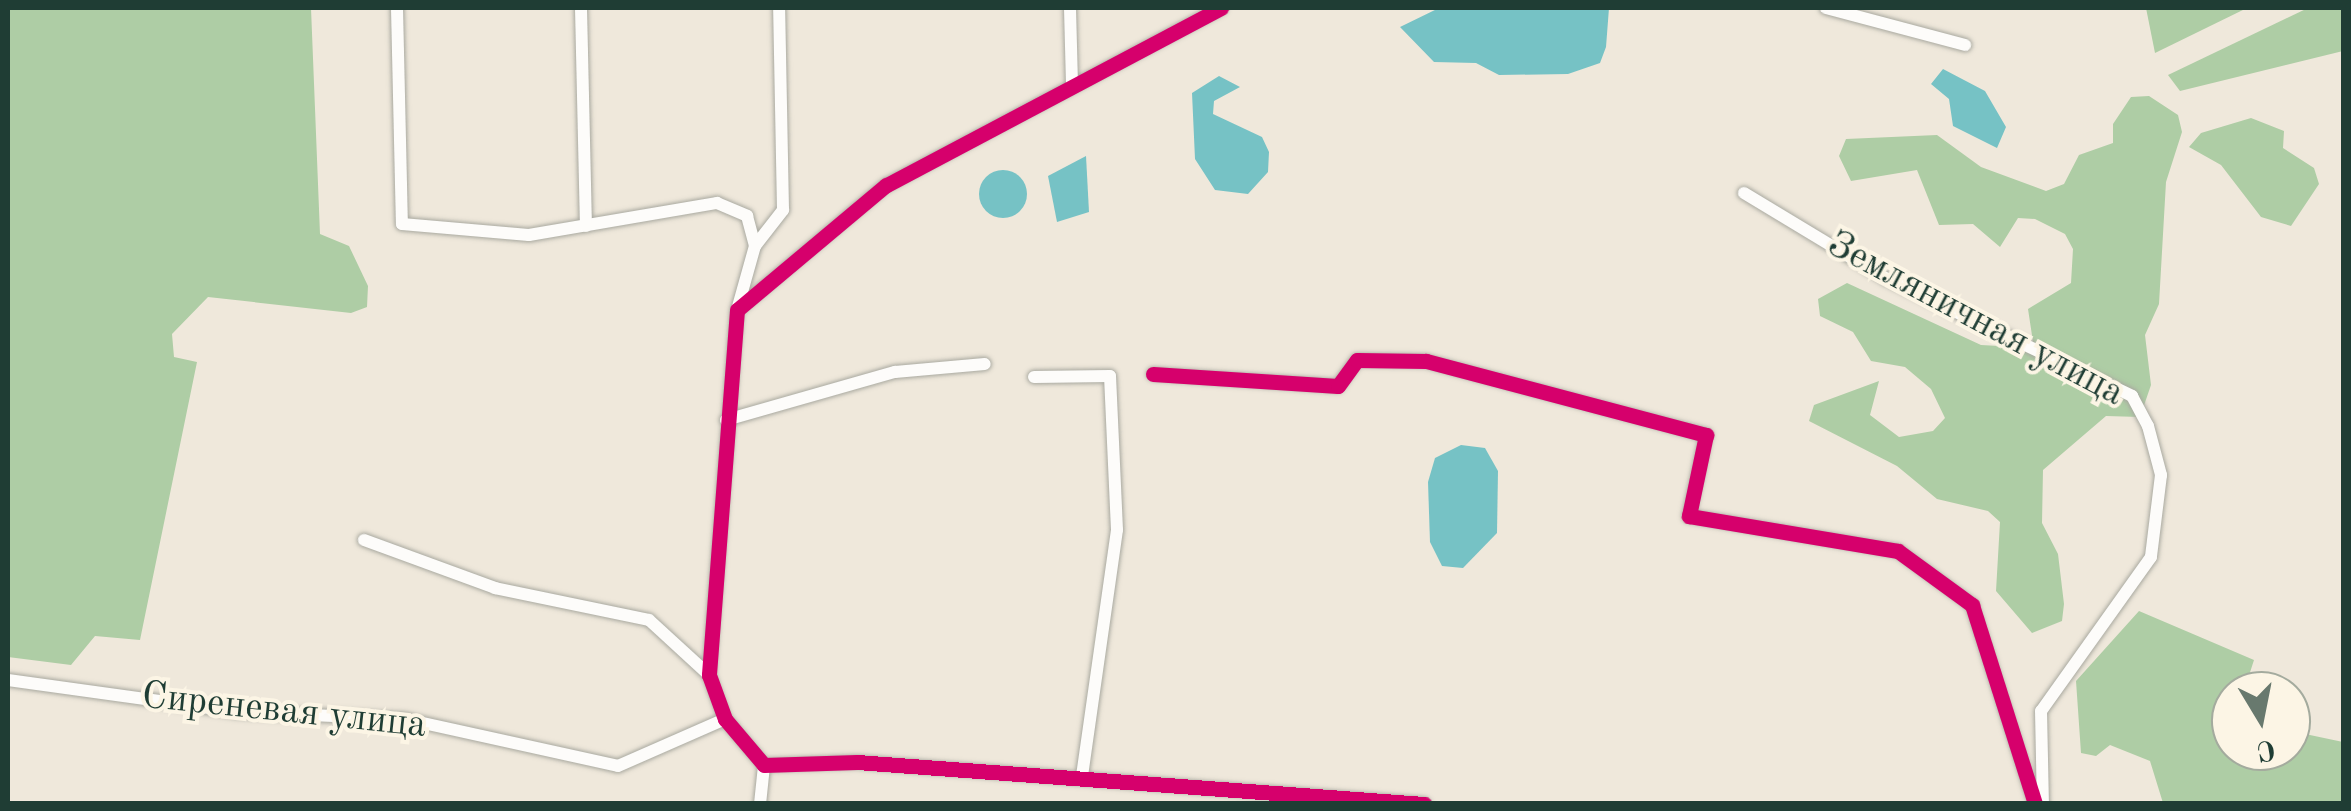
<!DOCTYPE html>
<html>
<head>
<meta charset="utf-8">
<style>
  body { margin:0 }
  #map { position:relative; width:2351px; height:811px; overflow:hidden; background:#efe8db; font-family:"Old Standard TT",serif }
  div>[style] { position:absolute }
  .forest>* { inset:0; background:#aecda5 }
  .water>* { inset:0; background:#76c2c5 }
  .round { border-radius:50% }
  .roads { filter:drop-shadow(0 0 2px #a9a9a0) drop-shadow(0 0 2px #a9a9a0) }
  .street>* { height:12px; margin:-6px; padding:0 6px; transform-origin:6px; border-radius:6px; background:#fdfcfa }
  .cycleway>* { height:15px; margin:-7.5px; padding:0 7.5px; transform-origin:7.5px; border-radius:7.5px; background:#d6006c }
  span { translate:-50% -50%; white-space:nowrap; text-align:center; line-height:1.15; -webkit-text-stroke:8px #fcf5e5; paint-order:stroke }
  .street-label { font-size:38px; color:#1f3d34 }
  .frame { position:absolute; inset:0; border:10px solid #1f3d34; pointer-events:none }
  .north { position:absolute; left:2211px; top:671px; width:100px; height:100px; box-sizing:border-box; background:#fcf5e5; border:2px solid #a4ab9e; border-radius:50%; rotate:170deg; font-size:28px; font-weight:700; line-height:40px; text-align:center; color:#1f3d34 }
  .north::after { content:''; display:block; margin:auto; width:35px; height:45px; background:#68796e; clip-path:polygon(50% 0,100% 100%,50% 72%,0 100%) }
</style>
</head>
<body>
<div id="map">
  <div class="forest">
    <i style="clip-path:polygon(8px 8px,311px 8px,320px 234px,349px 246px,368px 286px,367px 307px,351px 313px,208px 297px,172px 334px,174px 357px,197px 362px,140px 640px,95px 636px,71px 665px,8px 657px)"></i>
    <i style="clip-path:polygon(2146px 8px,2247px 8px,2155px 53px)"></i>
    <i style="clip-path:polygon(2308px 8px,2343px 8px,2343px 51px,2180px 91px,2168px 75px)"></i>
    <i style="clip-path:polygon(2149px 96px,2178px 115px,2182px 132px,2166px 182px,2159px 304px,2145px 335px,2151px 385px,2140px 417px,2106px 416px,2043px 470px,2042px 523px,2058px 554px,2064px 604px,2062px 621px,2032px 633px,1996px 591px,2000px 522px,1988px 511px,1937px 499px,1897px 466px,1809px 421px,1814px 405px,1879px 381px,1870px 415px,1899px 437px,1933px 431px,1945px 418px,1931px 389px,1905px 367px,1871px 361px,1853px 332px,1820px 316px,1818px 299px,1847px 283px,1981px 345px,2017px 347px,2033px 342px,2028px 309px,2071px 283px,2073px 249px,2065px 234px,2035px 219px,2018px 218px,2000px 247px,1973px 224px,1939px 225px,1917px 170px,1851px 181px,1839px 156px,1846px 139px,1937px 135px,1981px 167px,2046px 191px,2064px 184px,2079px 155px,2113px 143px,2113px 124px,2131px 97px)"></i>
    <i style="clip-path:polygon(2251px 118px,2284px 131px,2283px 148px,2314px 168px,2319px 184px,2291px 226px,2261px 217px,2221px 165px,2189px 147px,2201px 133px)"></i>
    <i style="clip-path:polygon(2139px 611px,2254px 660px,2244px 691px,2231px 691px,2231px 751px,2246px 751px,2252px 770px,2265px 751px,2291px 751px,2291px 731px,2343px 742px,2343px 803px,2163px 803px,2150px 761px,2110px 745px,2096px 756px,2081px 753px,2076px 681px)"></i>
  </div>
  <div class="water">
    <i style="clip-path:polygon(1439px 8px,1609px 8px,1606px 47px,1600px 63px,1568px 74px,1499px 75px,1476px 63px,1434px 62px,1400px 27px)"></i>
    <i style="clip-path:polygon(1943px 69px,1985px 91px,2006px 127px,1997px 148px,1953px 126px,1949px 99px,1931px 84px)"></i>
    <i style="clip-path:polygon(1219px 76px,1240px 87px,1214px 101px,1213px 114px,1262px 137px,1269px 152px,1268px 172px,1248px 194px,1215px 190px,1195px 159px,1192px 93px)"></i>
    <i style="clip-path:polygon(1086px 156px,1089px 212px,1057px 222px,1048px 176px)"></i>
    <i class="round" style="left:979px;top:170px;width:48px;height:48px"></i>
    <i style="clip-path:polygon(1461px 445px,1485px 448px,1498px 471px,1497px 533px,1463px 568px,1442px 566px,1430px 542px,1428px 482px,1435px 458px)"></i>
  </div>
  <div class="roads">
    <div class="street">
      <i style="left:397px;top:8px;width:216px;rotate:88.7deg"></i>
      <i style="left:402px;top:224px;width:127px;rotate:5deg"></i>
      <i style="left:529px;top:235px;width:191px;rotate:-9.7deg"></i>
      <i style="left:717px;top:203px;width:33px;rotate:23deg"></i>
      <i style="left:747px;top:216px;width:31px;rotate:75deg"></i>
      <i style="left:581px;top:8px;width:218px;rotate:88.7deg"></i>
      <i style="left:1070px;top:8px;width:76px;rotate:88.5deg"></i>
      <i style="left:1221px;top:8px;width:379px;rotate:152.1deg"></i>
      <i style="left:886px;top:185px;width:194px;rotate:140deg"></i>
      <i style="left:737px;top:310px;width:366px;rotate:94.4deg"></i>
      <i style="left:709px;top:675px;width:47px;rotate:70deg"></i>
      <i style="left:725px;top:719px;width:60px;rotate:49.7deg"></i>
      <i style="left:764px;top:765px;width:93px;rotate:-1.8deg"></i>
      <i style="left:857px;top:762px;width:569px;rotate:4.24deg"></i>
      <i style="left:1826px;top:8px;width:144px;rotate:14.9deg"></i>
      <i style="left:1744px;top:193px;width:165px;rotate:31.1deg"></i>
      <i style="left:1885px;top:278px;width:274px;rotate:25.5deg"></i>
      <i style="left:2132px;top:396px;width:34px;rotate:62deg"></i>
      <i style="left:2148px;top:426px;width:51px;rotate:75.1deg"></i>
      <i style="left:2161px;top:475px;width:83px;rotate:97deg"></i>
      <i style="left:2151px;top:557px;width:189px;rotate:125.5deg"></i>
      <i style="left:2041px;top:711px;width:93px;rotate:88.8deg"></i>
      <i style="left:737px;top:310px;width:66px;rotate:-74.3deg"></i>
      <i style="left:755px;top:246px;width:46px;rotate:-52.1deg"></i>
      <i style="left:783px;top:210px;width:202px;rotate:-91.1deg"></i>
      <i style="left:1153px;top:374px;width:185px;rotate:3.7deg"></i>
      <i style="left:1338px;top:386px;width:32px;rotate:-54deg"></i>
      <i style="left:1357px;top:360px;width:69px;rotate:0.8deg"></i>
      <i style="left:1426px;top:361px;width:290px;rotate:14.8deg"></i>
      <i style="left:1706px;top:435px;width:83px;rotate:101.9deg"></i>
      <i style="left:1689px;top:516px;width:212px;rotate:9.5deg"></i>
      <i style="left:1898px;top:551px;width:92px;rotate:36.1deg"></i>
      <i style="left:1972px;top:605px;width:209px;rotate:72.4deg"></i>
      <i style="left:1034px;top:377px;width:76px;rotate:-0.8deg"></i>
      <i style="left:1110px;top:376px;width:154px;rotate:87.4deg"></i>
      <i style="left:1117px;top:530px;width:247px;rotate:98.1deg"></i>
      <i style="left:726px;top:420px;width:176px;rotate:-15.9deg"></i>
      <i style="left:895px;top:372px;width:90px;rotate:-5.1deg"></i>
      <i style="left:364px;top:540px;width:140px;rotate:20.1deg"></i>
      <i style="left:495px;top:588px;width:157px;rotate:11.7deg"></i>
      <i style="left:649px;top:620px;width:81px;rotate:42.5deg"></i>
      <i style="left:8px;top:680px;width:233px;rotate:7.9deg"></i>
      <i style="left:239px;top:712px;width:166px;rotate:2.4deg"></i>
      <i style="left:405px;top:719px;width:218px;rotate:12.4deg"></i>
      <i style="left:618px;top:766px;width:117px;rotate:-23.7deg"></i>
      <i style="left:760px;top:804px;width:39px;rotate:-84deg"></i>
    </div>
  </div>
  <div class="cycleway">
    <i style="left:1221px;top:8px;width:379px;rotate:152.1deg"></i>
    <i style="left:886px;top:185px;width:194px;rotate:140deg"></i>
    <i style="left:737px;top:310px;width:366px;rotate:94.4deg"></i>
    <i style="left:709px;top:675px;width:47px;rotate:70deg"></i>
    <i style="left:725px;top:719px;width:60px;rotate:49.7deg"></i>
    <i style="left:764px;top:765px;width:93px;rotate:-1.8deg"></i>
    <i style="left:857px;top:762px;width:569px;rotate:4.24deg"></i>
    <i style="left:1153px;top:374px;width:185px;rotate:3.7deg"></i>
    <i style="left:1338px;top:386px;width:32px;rotate:-54deg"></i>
    <i style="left:1357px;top:360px;width:69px;rotate:0.8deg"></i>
    <i style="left:1426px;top:361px;width:290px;rotate:14.8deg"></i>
    <i style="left:1706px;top:435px;width:83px;rotate:101.9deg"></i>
    <i style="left:1689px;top:516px;width:212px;rotate:9.5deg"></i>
    <i style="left:1898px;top:551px;width:92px;rotate:36.1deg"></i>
    <i style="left:1972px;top:605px;width:209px;rotate:72.4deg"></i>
  </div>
  <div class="street-label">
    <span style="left:1975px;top:320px;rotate:28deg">Земляничная улица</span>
    <span style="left:284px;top:712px;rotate:6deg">Сиреневая улица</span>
  </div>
  <div class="frame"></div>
  <div class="north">С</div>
</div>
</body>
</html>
